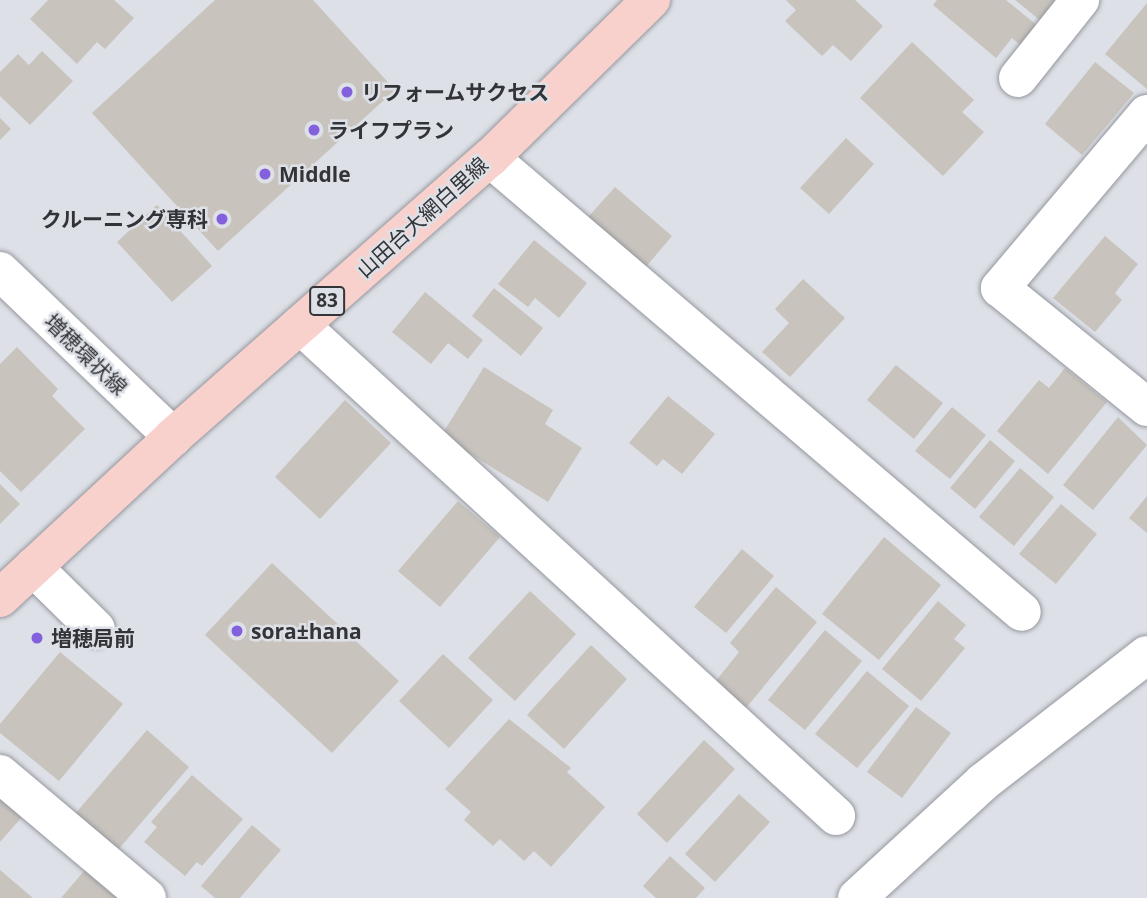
<!DOCTYPE html>
<html>
<head>
<meta charset="utf-8">
<style>
  body { margin:0 }
  #map { position:relative; width:1147px; height:898px; overflow:hidden; background:#dde0e7; font-family:"Open Sans","Noto Sans JP",sans-serif }
  div>[style] { position:absolute }
  .building>* { inset:0; background:#c8c3bd }
  .roads { filter:drop-shadow(0 0 2px #95979e) drop-shadow(0 0 2px #95979e) }
  .minor>* { height:38px; margin:-19px; padding:0 19px; transform-origin:19px; border-radius:19px; background:#fff }
  .major>* { height:38px; margin:-19px; padding:0 19px; transform-origin:19px; border-radius:19px; background:#f8d0cc }
  .dots>* { width:19px; height:19px; translate:-50% -50%; box-sizing:border-box; border:4px solid #dde0e7; border-radius:50% }
  span { translate:-50% -50%; white-space:nowrap; text-align:center; line-height:1.15; -webkit-text-stroke:5px #dde0e7; paint-order:stroke }
  .shield-label span { padding:2px 5px; background:#dde0e7; border:2px solid; border-radius:5px; -webkit-text-stroke-width:0 }
  .shield-label { font-size:19px; color:#333437; font-weight:700 }
  .poi-label { font-size:21px; color:#333437; font-weight:700 }
  .left { translate:0 -50%; text-align:left }
  .right { translate:-100% -50%; text-align:right }
  .street-label { font-size:21px; color:#333437 }
</style>
</head>
<body>
<div id="map">
  <div class="building">
    <i style="clip-path:polygon(48px 0,114px 0,134px 18px,105px 49px,97px 42px,77px 64px,30px 19px)"></i>
    <i style="clip-path:polygon(215px 0,313px 0,395px 90px,218px 251px,92px 113px)"></i>
    <i style="clip-path:polygon(786px 0,855px 0,883px 26px,851px 61px,833px 45px,822px 56px,785px 21px,796px 10px)"></i>
    <i style="clip-path:polygon(937px 0,1006px 0,1038px 26px,1021px 46px,1012px 38px,996px 58px,933px 5px)"></i>
    <i style="clip-path:polygon(1015px 0,1058px 0,1041px 21px)"></i>
    <i style="clip-path:polygon(1147px 3px,1147px 89px,1105px 54px)"></i>
    <i style="clip-path:polygon(912px 42px,974px 100px,962px 112px,984px 132px,943px 176px,860px 98px)"></i>
    <i style="clip-path:polygon(42px 51px,73px 81px,30px 125px,0 96px,0 72px,18px 54px,29px 65px)"></i>
    <i style="clip-path:polygon(1095px 62px,1134px 93px,1082px 155px,1045px 124px)"></i>
    <i style="clip-path:polygon(0 118px,11px 129px,0 140px)"></i>
    <i style="clip-path:polygon(846px 138px,874px 164px,829px 214px,800px 188px)"></i>
    <i style="clip-path:polygon(615px 187px,672px 236px,639px 275px,581px 225px)"></i>
    <i style="clip-path:polygon(157px 205px,212px 266px,172px 302px,117px 242px)"></i>
    <i style="clip-path:polygon(1105px 236px,1138px 264px,1115px 293px,1122px 300px,1095px 332px,1053px 298px)"></i>
    <i style="clip-path:polygon(534px 240px,587px 283px,559px 318px,535px 298px,528px 307px,498px 284px)"></i>
    <i style="clip-path:polygon(803px 279px,845px 318px,790px 377px,762px 352px,789px 323px,775px 309px)"></i>
    <i style="clip-path:polygon(494px 288px,543px 328px,521px 356px,472px 316px)"></i>
    <i style="clip-path:polygon(425px 292px,483px 340px,468px 359px,448px 343px,431px 364px,392px 332px)"></i>
    <i style="clip-path:polygon(17px 347px,58px 389px,52px 396px,85px 429px,21px 492px,0 471px,0 364px)"></i>
    <i style="clip-path:polygon(896px 365px,943px 403px,914px 439px,867px 400px)"></i>
    <i style="clip-path:polygon(484px 367px,553px 410px,545px 424px,582px 448px,548px 502px,441px 436px)"></i>
    <i style="clip-path:polygon(1065px 368px,1107px 402px,1048px 474px,997px 431px,1039px 380px,1049px 388px)"></i>
    <i style="clip-path:polygon(668px 396px,715px 434px,682px 474px,663px 459px,657px 466px,629px 443px)"></i>
    <i style="clip-path:polygon(345px 400px,391px 443px,320px 519px,275px 477px)"></i>
    <i style="clip-path:polygon(952px 407px,986px 435px,950px 479px,915px 451px)"></i>
    <i style="clip-path:polygon(1118px 417px,1147px 445px,1093px 510px,1063px 485px)"></i>
    <i style="clip-path:polygon(990px 440px,1015px 461px,975px 509px,950px 488px)"></i>
    <i style="clip-path:polygon(1020px 468px,1054px 497px,1014px 546px,979px 517px)"></i>
    <i style="clip-path:polygon(0 484px,20px 504px,0 524px)"></i>
    <i style="clip-path:polygon(1147px 496px,1147px 533px,1129px 518px)"></i>
    <i style="clip-path:polygon(458px 501px,500px 537px,440px 607px,398px 571px)"></i>
    <i style="clip-path:polygon(1061px 504px,1097px 534px,1056px 584px,1019px 554px)"></i>
    <i style="clip-path:polygon(884px 537px,941px 585px,879px 660px,822px 614px)"></i>
    <i style="clip-path:polygon(742px 549px,774px 576px,726px 633px,694px 607px)"></i>
    <i style="clip-path:polygon(272px 563px,399px 681px,332px 753px,205px 635px)"></i>
    <i style="clip-path:polygon(776px 587px,817px 622px,746px 708px,715px 682px,739px 652px,730px 643px)"></i>
    <i style="clip-path:polygon(530px 591px,576px 634px,515px 701px,468px 658px)"></i>
    <i style="clip-path:polygon(938px 601px,966px 625px,954px 639px,965px 648px,921px 701px,882px 669px)"></i>
    <i style="clip-path:polygon(825px 630px,862px 661px,805px 730px,768px 700px)"></i>
    <i style="clip-path:polygon(591px 645px,627px 679px,564px 749px,527px 715px)"></i>
    <i style="clip-path:polygon(60px 652px,123px 704px,59px 781px,0 733px,0 724px)"></i>
    <i style="clip-path:polygon(443px 654px,493px 700px,449px 748px,399px 701px)"></i>
    <i style="clip-path:polygon(867px 671px,909px 706px,857px 768px,815px 734px)"></i>
    <i style="clip-path:polygon(916px 707px,951px 733px,902px 798px,867px 772px)"></i>
    <i style="clip-path:polygon(509px 719px,571px 768px,567px 772px,605px 807px,551px 867px,534px 851px,524px 861px,500px 839px,493px 846px,464px 820px,471px 812px,445px 789px)"></i>
    <i style="clip-path:polygon(147px 730px,189px 767px,117px 851px,74px 815px)"></i>
    <i style="clip-path:polygon(704px 740px,735px 769px,667px 843px,637px 814px)"></i>
    <i style="clip-path:polygon(192px 775px,243px 819px,202px 866px,197px 862px,185px 876px,144px 842px,157px 827px,151px 822px)"></i>
    <i style="clip-path:polygon(739px 794px,770px 822px,715px 882px,685px 854px)"></i>
    <i style="clip-path:polygon(0 798px,22px 817px,0 842px)"></i>
    <i style="clip-path:polygon(252px 825px,281px 850px,240px 898px,215px 898px,201px 886px)"></i>
    <i style="clip-path:polygon(670px 856px,705px 888px,696px 898px,656px 898px,643px 886px)"></i>
    <i style="clip-path:polygon(0 870px,33px 898px,0 898px)"></i>
    <i style="clip-path:polygon(85px 870px,117px 898px,61px 898px)"></i>
  </div>
  <div class="roads">
    <div class="minor">
      <i style="left:1018px;top:78px;width:100px;rotate:-51.5deg"></i>
      <i style="left:1147px;top:114px;width:228px;rotate:130.2deg"></i>
      <i style="left:1000px;top:288px;width:189px;rotate:39deg"></i>
      <i style="left:490px;top:158px;width:699px;rotate:40.48deg"></i>
      <i style="left:0;top:271px;width:240px;rotate:43.8deg"></i>
      <i style="left:300px;top:325px;width:727px;rotate:42.49deg"></i>
      <i style="left:33px;top:567px;width:88px;rotate:44.5deg"></i>
      <i style="left:0;top:774px;width:192px;rotate:40.1deg"></i>
      <i style="left:857px;top:898px;width:171px;rotate:-42.6deg"></i>
      <i style="left:983px;top:782px;width:207px;rotate:-37.8deg"></i>
    </div>
    <div class="major">
      <i style="left:0;top:598px;width:236px;rotate:-42.9deg"></i>
      <i style="left:173px;top:437px;width:422px;rotate:-41.4deg"></i>
      <i style="left:490px;top:158px;width:226px;rotate:-44.5deg"></i>
    </div>
  </div>
  <div class="dots">
    <i style="left:347px;top:92px;background:#8361dc"></i>
    <i style="left:314px;top:130px;background:#8361dc"></i>
    <i style="left:265px;top:174px;background:#8361dc"></i>
    <i style="left:222px;top:219px;background:#8361dc"></i>
    <i style="left:237px;top:631px;background:#8361dc"></i>
    <i style="left:37px;top:638px;background:#8361dc"></i>
  </div>
  <div class="shield-label">
    <span style="left:327px;top:301px">83</span>
  </div>
  <div class="poi-label">
    <span class="left" style="left:361px;top:92px">リフォームサクセス</span>
    <span class="left" style="left:328px;top:130px">ライフプラン</span>
    <span class="left" style="left:279px;top:174px">Middle</span>
    <span class="right" style="left:208px;top:219px">クルーニング専科</span>
    <span class="left" style="left:251px;top:631px">sora±hana</span>
    <span class="left" style="left:51px;top:638px">増穂局前</span>
  </div>
  <div class="street-label">
    <span style="left:422px;top:217px;rotate:-42deg">山田台大網白里線</span>
    <span style="left:86px;top:354px;rotate:44deg">増穂環状線</span>
  </div>
</div>
</body>
</html>
